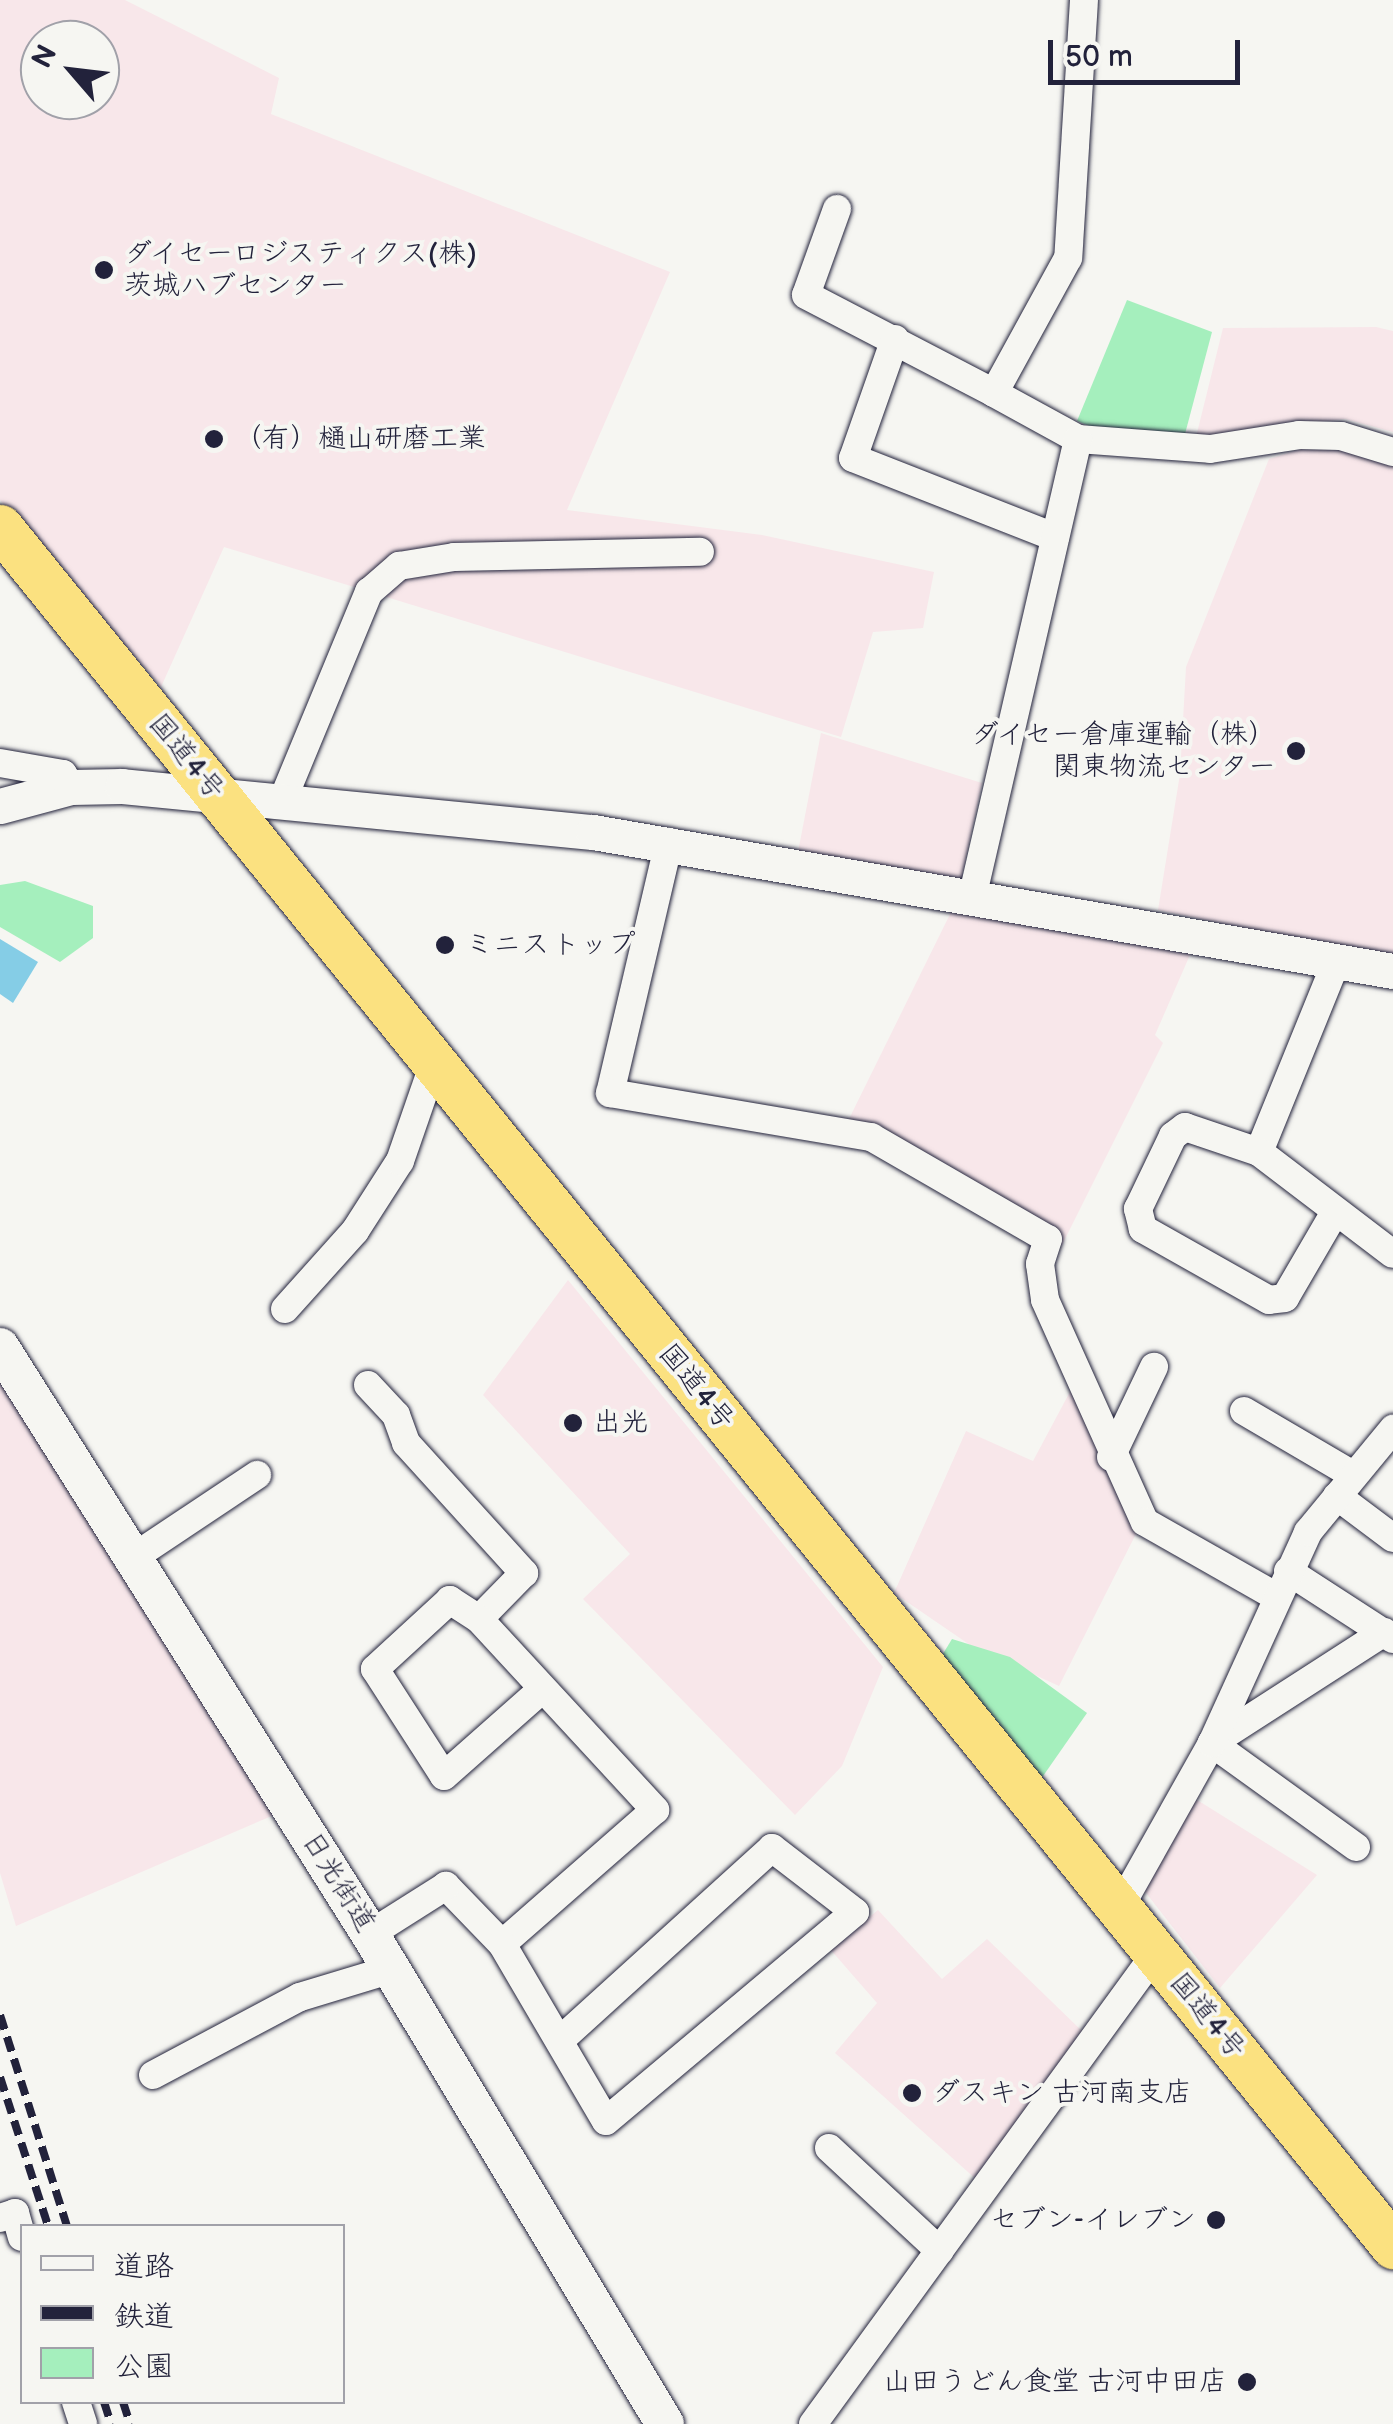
<!DOCTYPE html>
<html>
<head>
<meta charset="utf-8">
<style>
  body { margin:0 }
  #map { position:relative; width:1393px; height:2424px; overflow:hidden; background:#f6f6f2; font-family:"Balsamiq Sans","Klee One",sans-serif }
  div>[style] { position:absolute }
  .built>* { inset:0; background:#f8e7ea }
  .green>* { inset:0; background:#a5efbd }
  .water>* { inset:0; background:#85cde6 }
  .roads { filter:drop-shadow(0 0 2px #22223b) drop-shadow(0 0 2px #22223b) }
  .minor>* { height:28px; margin:-14px; padding:0 14px; transform-origin:14px; border-radius:14px; background:#f6f6f2 }
  .tertiary>* { height:35px; margin:-17.5px; padding:0 17.5px; transform-origin:17.5px; border-radius:17.5px; background:#f6f6f2 }
  .secondary>* { height:38px; margin:-19px; padding:0 19px; transform-origin:19px; border-radius:19px; background:#f6f6f2 }
  .trunk>* { height:45px; margin:-22.5px; padding:0 22.5px; transform-origin:22.5px; border-radius:22.5px; background:#fbe180 }
  .rail>* { height:8px; margin-top:-4px; transform-origin:0; background:repeating-linear-gradient(90deg,#22223b 0 15px,transparent 0 23px) }
  .dots>* { width:28px; height:28px; translate:-50% -50%; box-sizing:border-box; border:5px solid #f6f6f2; border-radius:50% }
  span { translate:-50% -50%; white-space:nowrap; text-align:center; line-height:1.15; -webkit-text-stroke:8px #f6f6f2; paint-order:stroke }
  .poi-label { font-size:28px; color:#22223b }
  .left { translate:0 -50%; text-align:left }
  .right { translate:-100% -50%; text-align:right }
  .street-label { font-size:28px; color:#22223b }
  .legend { position:absolute; left:20px; top:2224px; width:325px; height:180px; box-sizing:border-box; background:#f6f6f2; border:2px solid #a1a1a9; margin:0; padding:12px 18px; list-style:none; font-size:30px; color:#22223b }
  .legend li { display:flex; align-items:center; gap:20px; height:50px }
  .legend b { width:50px; border:2px solid #a1a1a9 }
  .north { position:absolute; left:20px; top:20px; width:100px; height:100px; box-sizing:border-box; background:#f6f6f2; border:2px solid #a1a1a9; border-radius:50%; rotate:298deg; font-size:28px; font-weight:700; line-height:40px; text-align:center; color:#22223b }
  .north::after { content:''; display:block; margin:auto; width:35px; height:45px; background:#22223b; clip-path:polygon(50% 0,100% 100%,50% 72%,0 100%) }
  .scale { position:absolute; left:1048px; top:40px; width:192px; height:45px; box-sizing:border-box; border:5px solid #22223b; border-top:0; padding-left:12px; font-size:30px; line-height:35px; white-space:nowrap; color:#22223b; -webkit-text-stroke:8px #f6f6f2; paint-order:stroke }
</style>
</head>
<body>
<div id="map">
  <div class="built">
    <i style="clip-path:polygon(evenodd,0 0,125px 0,279px 78px,271px 114px,670px 272px,567px 510px,762px 535px,934px 572px,923px 628px,873px 632px,841px 737px,224px 547px,161px 687px,0 500px,0 0,40px 40px,100px 40px,100px 100px,40px 100px,40px 40px)"></i>
    <i style="clip-path:polygon(1376px 327px,1393px 331px,1393px 432px,1345px 419px,1196px 437px,1223px 328px)"></i>
    <i style="clip-path:polygon(1341px 436px,1393px 452px,1393px 959px,1158px 910px,1180px 774px,1186px 667px,1269px 459px)"></i>
    <i style="clip-path:polygon(821px 733px,982px 783px,961px 881px,798px 852px)"></i>
    <i style="clip-path:polygon(957px 900px,1193px 948px,1155px 1035px,1163px 1043px,1062px 1245px,847px 1123px)"></i>
    <i style="clip-path:polygon(568px 1280px,883px 1667px,842px 1766px,795px 1815px,583px 1599px,630px 1554px,483px 1395px)"></i>
    <i style="clip-path:polygon(0 1365px,281px 1812px,16px 1926px,0 1873px)"></i>
    <i style="clip-path:polygon(1080px 1373px,1140px 1526px,1059px 1686px,970px 1645px,894px 1593px,966px 1431px,1033px 1461px)"></i>
    <i style="clip-path:polygon(1186px 1793px,1317px 1875px,1220px 1988px,1143px 1889px)"></i>
    <i style="clip-path:polygon(878px 1910px,942px 1979px,987px 1939px,1083px 2032px,978px 2181px,835px 2053px,877px 2003px,830px 1949px)"></i>
  </div>
  <div class="green">
    <i style="clip-path:polygon(1127px 300px,1212px 332px,1185px 434px,1106px 433px,1077px 421px)"></i>
    <i style="clip-path:polygon(25px 881px,93px 906px,93px 938px,60px 962px,0 927px,0 885px)"></i>
    <i style="clip-path:polygon(952px 1639px,1010px 1657px,1087px 1713px,1041px 1779px,941px 1657px)"></i>
  </div>
  <div class="water">
    <i style="clip-path:polygon(0 939px,38px 962px,13px 1003px,0 994px)"></i>
  </div>
  <div class="roads">
    <div class="minor">
      <i style="left:1084px;top:0;width:258px;rotate:93.5deg"></i>
      <i style="left:1068px;top:258px;width:154px;rotate:118.7deg"></i>
      <i style="left:994px;top:393px;width:96px;rotate:28.7deg"></i>
      <i style="left:1078px;top:439px;width:132px;rotate:4.3deg"></i>
      <i style="left:1210px;top:449px;width:90px;rotate:-8.9deg"></i>
      <i style="left:1299px;top:435px;width:42px;rotate:1.4deg"></i>
      <i style="left:1341px;top:436px;width:54px;rotate:17.1deg"></i>
      <i style="left:837px;top:209px;width:91px;rotate:109.8deg"></i>
      <i style="left:806px;top:295px;width:212px;rotate:27.5deg"></i>
      <i style="left:895px;top:339px;width:126px;rotate:109.4deg"></i>
      <i style="left:853px;top:458px;width:217px;rotate:21.4deg"></i>
      <i style="left:0;top:763px;width:64px;rotate:9.9deg"></i>
      <i style="left:63px;top:774px;width:15px;rotate:58deg"></i>
      <i style="left:281px;top:804px;width:230px;rotate:-67.5deg"></i>
      <i style="left:369px;top:592px;width:40px;rotate:-41deg"></i>
      <i style="left:399px;top:566px;width:56px;rotate:-9.3deg"></i>
      <i style="left:454px;top:557px;width:246px;rotate:-1.2deg"></i>
      <i style="left:669px;top:842px;width:258px;rotate:103.2deg"></i>
      <i style="left:610px;top:1093px;width:265px;rotate:9.6deg"></i>
      <i style="left:871px;top:1137px;width:204px;rotate:30deg"></i>
      <i style="left:1048px;top:1239px;width:26px;rotate:108deg"></i>
      <i style="left:1040px;top:1264px;width:36px;rotate:82deg"></i>
      <i style="left:1045px;top:1300px;width:243px;rotate:65.8deg"></i>
      <i style="left:1145px;top:1522px;width:150px;rotate:29.6deg"></i>
      <i style="left:973px;top:894px;width:467px;rotate:-77deg"></i>
      <i style="left:1259px;top:1152px;width:207px;rotate:-67.9deg"></i>
      <i style="left:1335px;top:1212px;width:99px;rotate:120.2deg"></i>
      <i style="left:1285px;top:1298px;width:16px;rotate:173deg"></i>
      <i style="left:1269px;top:1300px;width:145px;rotate:-150.6deg"></i>
      <i style="left:1143px;top:1229px;width:21px;rotate:-104deg"></i>
      <i style="left:1138px;top:1209px;width:81px;rotate:-64.4deg"></i>
      <i style="left:1173px;top:1136px;width:15px;rotate:-37deg"></i>
      <i style="left:1185px;top:1127px;width:78px;rotate:18.7deg"></i>
      <i style="left:1259px;top:1152px;width:168px;rotate:37.3deg"></i>
      <i style="left:285px;top:1309px;width:105px;rotate:-48.1deg"></i>
      <i style="left:355px;top:1231px;width:83px;rotate:-57.3deg"></i>
      <i style="left:400px;top:1161px;width:104px;rotate:-70.9deg"></i>
      <i style="left:368px;top:1385px;width:41px;rotate:47deg"></i>
      <i style="left:396px;top:1415px;width:30px;rotate:70deg"></i>
      <i style="left:406px;top:1443px;width:176px;rotate:47.8deg"></i>
      <i style="left:524px;top:1573px;width:64px;rotate:134.4deg"></i>
      <i style="left:479px;top:1619px;width:260px;rotate:47.3deg"></i>
      <i style="left:655px;top:1810px;width:203px;rotate:138.8deg"></i>
      <i style="left:502px;top:1944px;width:81px;rotate:-134deg"></i>
      <i style="left:446px;top:1886px;width:90px;rotate:147.7deg"></i>
      <i style="left:1244px;top:1411px;width:126px;rotate:30.4deg"></i>
      <i style="left:1111px;top:1457px;width:100px;rotate:-64.5deg"></i>
      <i style="left:1337px;top:1496px;width:70px;rotate:36.9deg"></i>
      <i style="left:134px;top:1557px;width:148px;rotate:-33.7deg"></i>
      <i style="left:1288px;top:1571px;width:125px;rotate:32.9deg"></i>
      <i style="left:479px;top:1619px;width:35px;rotate:-147deg"></i>
      <i style="left:450px;top:1600px;width:102px;rotate:137.4deg"></i>
      <i style="left:375px;top:1669px;width:127px;rotate:57.2deg"></i>
      <i style="left:444px;top:1776px;width:128px;rotate:-41.5deg"></i>
      <i style="left:1356px;top:1847px;width:178px;rotate:-144.2deg"></i>
      <i style="left:1212px;top:1743px;width:205px;rotate:-32.8deg"></i>
      <i style="left:1120px;top:1907px;width:188px;rotate:-60.7deg"></i>
      <i style="left:1212px;top:1743px;width:232px;rotate:-65.5deg"></i>
      <i style="left:1308px;top:1532px;width:134px;rotate:-50.5deg"></i>
      <i style="left:502px;top:1944px;width:205px;rotate:59.6deg"></i>
      <i style="left:606px;top:2121px;width:325px;rotate:-40deg"></i>
      <i style="left:855px;top:1912px;width:105px;rotate:-142.4deg"></i>
      <i style="left:772px;top:1848px;width:287px;rotate:137.8deg"></i>
      <i style="left:153px;top:2075px;width:166px;rotate:-28deg"></i>
      <i style="left:300px;top:1997px;width:96px;rotate:-16.9deg"></i>
      <i style="left:829px;top:2148px;width:151px;rotate:42.9deg"></i>
      <i style="left:0;top:2218px;width:16px;rotate:-18deg"></i>
      <i style="left:15px;top:2213px;width:25px;rotate:74deg"></i>
      <i style="left:76px;top:2402px;width:23px;rotate:72deg"></i>
      <i style="left:813px;top:2424px;width:583px;rotate:-53.94deg"></i>
    </div>
    <div class="tertiary">
      <i style="left:0;top:806px;width:73px;rotate:-15deg"></i>
      <i style="left:71px;top:787px;width:51px;rotate:-1.1deg"></i>
      <i style="left:122px;top:786px;width:473px;rotate:5.6deg"></i>
      <i style="left:593px;top:832px;width:812px;rotate:9.86deg"></i>
    </div>
    <div class="secondary">
      <i style="left:0;top:1347px;width:694px;rotate:57.78deg"></i>
      <i style="left:370px;top:1934px;width:572px;rotate:58.95deg"></i>
    </div>
    <div class="trunk">
      <i style="left:0;top:527px;width:2213px;rotate:50.98deg"></i>
    </div>
  </div>
  <div class="rail">
    <i style="left:0;top:2015px;width:221px;rotate:72.4deg"></i>
    <i style="left:0;top:2077px;width:157px;rotate:72.1deg"></i>
    <i style="left:104px;top:2402px;width:23px;rotate:72deg"></i>
    <i style="left:123px;top:2402px;width:23px;rotate:72deg"></i>
  </div>
  <div class="dots">
    <i style="left:104px;top:270px;background:#22223b"></i>
    <i style="left:214px;top:439px;background:#22223b"></i>
    <i style="left:1296px;top:751px;background:#22223b"></i>
    <i style="left:445px;top:945px;background:#22223b"></i>
    <i style="left:573px;top:1423px;background:#22223b"></i>
    <i style="left:912px;top:2093px;background:#22223b"></i>
    <i style="left:1216px;top:2220px;background:#22223b"></i>
    <i style="left:1247px;top:2382px;background:#22223b"></i>
  </div>
  <div class="poi-label">
    <span class="left" style="left:124px;top:270px">ダイセーロジスティクス(株)<br>茨城ハブセンター</span>
    <span class="left" style="left:234px;top:439px">（有）樋山研磨工業</span>
    <span class="right" style="left:1276px;top:751px">ダイセー倉庫運輸（株）<br>関東物流センター</span>
    <span class="left" style="left:465px;top:945px">ミニストップ</span>
    <span class="left" style="left:593px;top:1423px">出光</span>
    <span class="left" style="left:932px;top:2093px">ダスキン 古河南支店</span>
    <span class="right" style="left:1196px;top:2220px">セブン-イレブン</span>
    <span class="right" style="left:1227px;top:2382px">山田うどん食堂 古河中田店</span>
  </div>
  <div class="street-label">
    <span style="left:186px;top:757px;rotate:51deg">国道4号</span>
    <span style="left:696px;top:1387px;rotate:51deg">国道4号</span>
    <span style="left:338px;top:1882px;rotate:58deg">日光街道</span>
    <span style="left:1207px;top:2016px;rotate:51deg">国道4号</span>
  </div>
  <ul class="legend">
  <li><b style="height:12px;background:#f6f6f2"></b>道路</li>
  <li><b style="height:12px;background:#22223b"></b>鉄道</li>
  <li><b style="height:28px;background:#a5efbd"></b>公園</li>
  </ul>
  <div class="north">N</div>
  <div class="scale">50 m</div>
</div>
</body>
</html>
